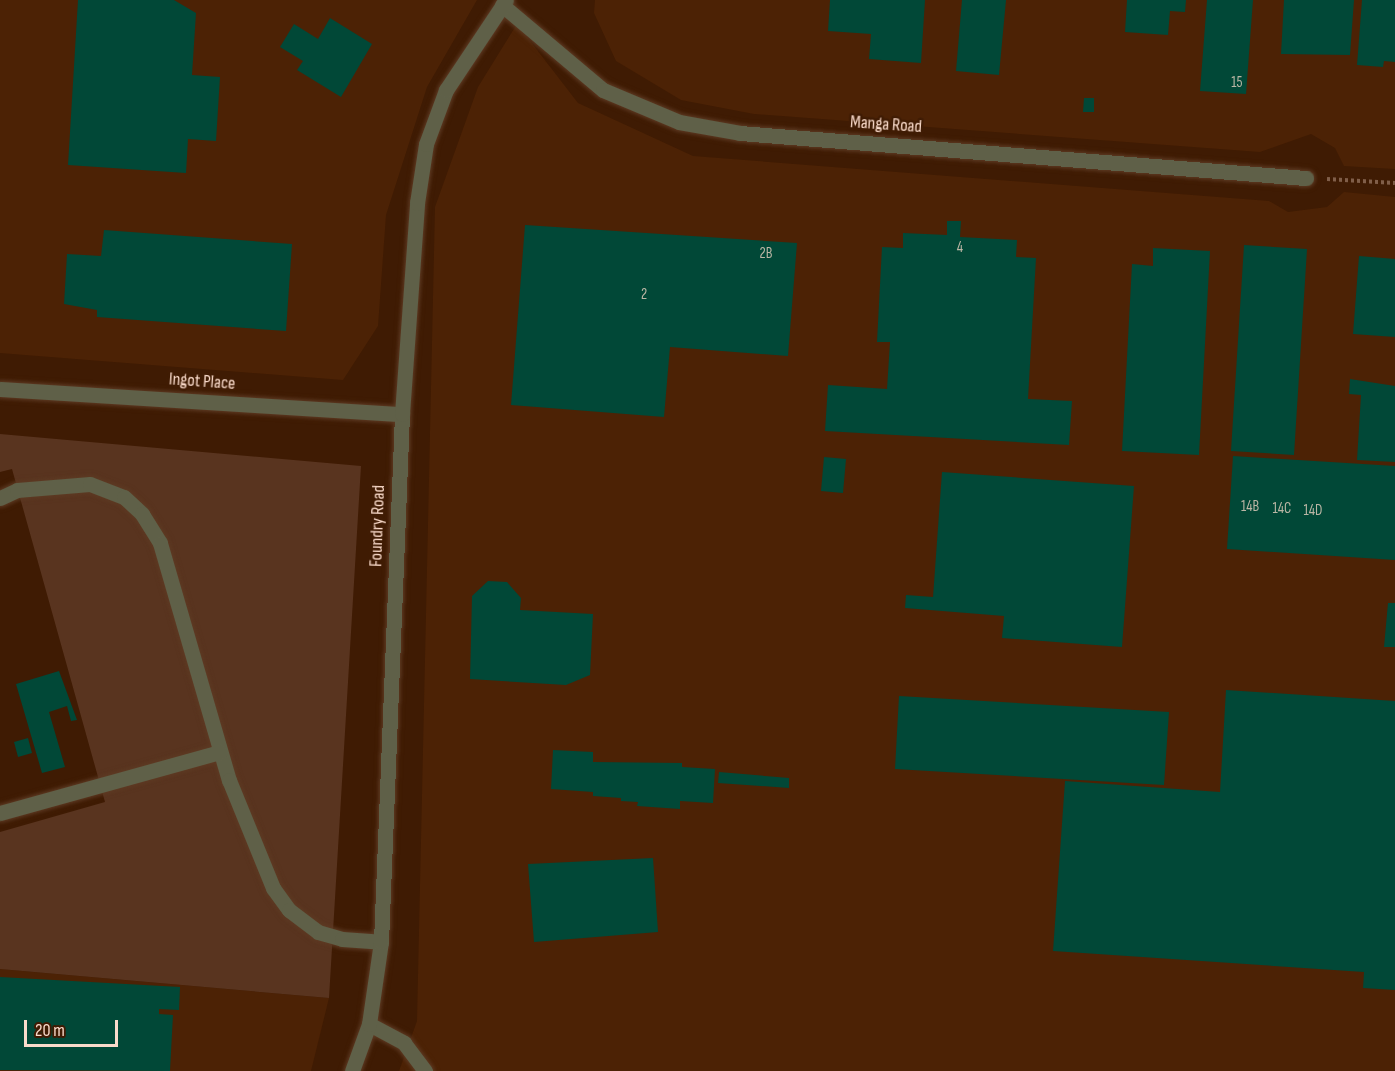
<!DOCTYPE html>
<html>
<head>
<meta charset="utf-8">
<style>
  body { margin:0 }
  #map { position:relative; width:1395px; height:1071px; overflow:hidden; background:#3f1b03; font-family:"Sofia Sans Condensed",sans-serif }
  div>[style] { position:absolute }
  .built>* { inset:0; background:#4c2205 }
  .green>* { inset:0; background:#59341f }
  .building>* { inset:0; background:#014837 }
  .path>* { height:4px; margin-top:-2px; transform-origin:0; background:repeating-linear-gradient(90deg,#805e49 0 3px,transparent 0 6px) }
  .roads { filter:drop-shadow(0 0 2px #5d3a23) drop-shadow(0 0 2px #5d3a23) }
  .minor>* { height:15px; margin:-7.5px; padding:0 7.5px; transform-origin:7.5px; border-radius:7.5px; background:#5f6048 }
  span { translate:-50% -50%; white-space:nowrap; text-align:center; line-height:1.15; -webkit-text-stroke:5px #3f1b03; paint-order:stroke }
  .number-label { font-size:15px; color:#bbb6a5 }
  .number-label span { -webkit-text-stroke-width:0 }
  .street-label { font-size:18px; color:#f9daca }
  .scale { position:absolute; left:24px; top:1020px; width:94px; height:27px; box-sizing:border-box; border:3px solid #f9daca; border-top:0; padding-left:8px; font-size:18px; line-height:21px; white-space:nowrap; color:#f9daca; -webkit-text-stroke:4px #3f1b03; paint-order:stroke }
</style>
</head>
<body>
<div id="map">
  <div class="built">
    <i style="clip-path:polygon(0 0,477px 0,427px 87px,386px 215px,378px 326px,343px 380px,0 353px)"></i>
    <i style="clip-path:polygon(595px 0,1395px 0,1395px 169px,1344px 166px,1335px 148px,1311px 134px,1260px 152px,754px 114px,681px 100px,616px 61px,594px 13px)"></i>
    <i style="clip-path:polygon(517px 24px,578px 103px,693px 156px,1269px 201px,1288px 212px,1327px 207px,1344px 192px,1395px 197px,1395px 1071px,399px 1071px,417px 1021px,435px 207px,478px 87px)"></i>
    <i style="clip-path:polygon(0 969px,329px 998px,311px 1071px,0 1071px)"></i>
  </div>
  <div class="green">
    <i style="clip-path:polygon(0 434px,361px 466px,329px 998px,0 969px,0 832px,105px 802px,12px 469px,0 472px)"></i>
  </div>
  <div class="building">
    <i style="clip-path:polygon(78px 0,174px 0,196px 13px,192px 75px,220px 77px,216px 141px,188px 139px,186px 173px,68px 165px)"></i>
    <i style="clip-path:polygon(830px 0,925px 0,921px 63px,869px 59px,871px 34px,828px 31px)"></i>
    <i style="clip-path:polygon(962px 0,1006px 0,999px 75px,956px 71px)"></i>
    <i style="clip-path:polygon(1127px 0,1186px 0,1185px 12px,1170px 11px,1168px 35px,1125px 32px)"></i>
    <i style="clip-path:polygon(1207px 0,1253px 0,1246px 94px,1200px 91px)"></i>
    <i style="clip-path:polygon(1284px 0,1354px 0,1350px 55px,1281px 54px)"></i>
    <i style="clip-path:polygon(1362px 0,1395px 0,1395px 62px,1384px 61px,1383px 67px,1357px 65px)"></i>
    <i style="clip-path:polygon(330px 18px,372px 44px,341px 97px,297px 70px,303px 61px,280px 47px,294px 24px,318px 39px)"></i>
    <i style="clip-path:polygon(1084px 98px,1094px 98px,1094px 112px,1083px 112px)"></i>
    <i style="clip-path:polygon(947px 221px,961px 221px,960px 237px,1017px 240px,1016px 257px,1036px 258px,1028px 399px,1072px 401px,1069px 445px,825px 431px,828px 385px,887px 389px,890px 342px,877px 342px,882px 247px,903px 248px,903px 233px,947px 235px)"></i>
    <i style="clip-path:polygon(525px 225px,797px 243px,788px 356px,670px 347px,664px 417px,511px 405px)"></i>
    <i style="clip-path:polygon(104px 230px,292px 244px,286px 331px,97px 317px,97px 310px,64px 304px,67px 254px,101px 256px)"></i>
    <i style="clip-path:polygon(1244px 245px,1307px 249px,1294px 455px,1231px 451px)"></i>
    <i style="clip-path:polygon(1153px 248px,1210px 251px,1199px 455px,1122px 451px,1132px 264px,1153px 266px)"></i>
    <i style="clip-path:polygon(1359px 256px,1395px 259px,1395px 337px,1353px 334px)"></i>
    <i style="clip-path:polygon(1350px 379px,1395px 386px,1395px 462px,1357px 460px,1361px 395px,1349px 394px)"></i>
    <i style="clip-path:polygon(1233px 456px,1395px 466px,1395px 560px,1227px 549px)"></i>
    <i style="clip-path:polygon(824px 457px,846px 459px,843px 493px,821px 491px)"></i>
    <i style="clip-path:polygon(942px 472px,1134px 486px,1122px 647px,1002px 638px,1004px 616px,905px 608px,906px 595px,933px 597px)"></i>
    <i style="clip-path:polygon(488px 581px,507px 582px,521px 598px,520px 610px,593px 614px,590px 675px,566px 685px,470px 679px,472px 596px)"></i>
    <i style="clip-path:polygon(1388px 603px,1395px 603px,1395px 647px,1384px 647px)"></i>
    <i style="clip-path:polygon(59px 671px,77px 720px,71px 721px,67px 706px,49px 712px,65px 767px,42px 773px,16px 684px)"></i>
    <i style="clip-path:polygon(1226px 690px,1395px 701px,1395px 990px,1363px 988px,1364px 972px,1053px 951px,1065px 781px,1220px 792px)"></i>
    <i style="clip-path:polygon(899px 696px,1169px 712px,1164px 785px,895px 769px)"></i>
    <i style="clip-path:polygon(28px 738px,32px 753px,18px 757px,14px 742px)"></i>
    <i style="clip-path:polygon(553px 750px,593px 752px,593px 762px,682px 763px,682px 767px,715px 769px,713px 803px,680px 801px,680px 809px,637px 806px,638px 802px,621px 801px,621px 798px,593px 796px,593px 792px,551px 789px)"></i>
    <i style="clip-path:polygon(719px 772px,789px 778px,789px 788px,718px 783px)"></i>
    <i style="clip-path:polygon(653px 858px,658px 932px,534px 942px,528px 864px)"></i>
    <i style="clip-path:polygon(0 977px,180px 987px,179px 1010px,159px 1009px,159px 1014px,173px 1015px,170px 1071px,0 1070px)"></i>
  </div>
  <div class="path">
    <i style="left:1327px;top:179px;width:68px;rotate:3.4deg"></i>
  </div>
  <div class="roads">
    <div class="minor">
      <i style="left:502px;top:5px;width:132px;rotate:40.1deg"></i>
      <i style="left:603px;top:90px;width:82px;rotate:22.8deg"></i>
      <i style="left:679px;top:122px;width:62px;rotate:10.2deg"></i>
      <i style="left:740px;top:133px;width:568px;rotate:4.55deg"></i>
      <i style="left:0;top:389px;width:403px;rotate:3.6deg"></i>
      <i style="left:0;top:498px;width:19px;rotate:-25deg"></i>
      <i style="left:17px;top:490px;width:73px;rotate:-4.7deg"></i>
      <i style="left:90px;top:484px;width:36px;rotate:21deg"></i>
      <i style="left:124px;top:497px;width:25px;rotate:43deg"></i>
      <i style="left:142px;top:514px;width:34px;rotate:58deg"></i>
      <i style="left:160px;top:543px;width:247px;rotate:73.8deg"></i>
      <i style="left:229px;top:780px;width:117px;rotate:67.8deg"></i>
      <i style="left:273px;top:888px;width:27px;rotate:54deg"></i>
      <i style="left:289px;top:910px;width:36px;rotate:37deg"></i>
      <i style="left:318px;top:932px;width:25px;rotate:16deg"></i>
      <i style="left:342px;top:939px;width:39px;rotate:4deg"></i>
      <i style="left:0;top:813px;width:228px;rotate:-15.5deg"></i>
      <i style="left:369px;top:1024px;width:40px;rotate:28deg"></i>
      <i style="left:404px;top:1043px;width:35px;rotate:53deg"></i>
      <i style="left:352px;top:1071px;width:50px;rotate:-70.1deg"></i>
      <i style="left:369px;top:1024px;width:83px;rotate:-81.7deg"></i>
      <i style="left:381px;top:942px;width:528px;rotate:-87.72deg"></i>
      <i style="left:402px;top:414px;width:212px;rotate:-85.9deg"></i>
      <i style="left:417px;top:203px;width:60px;rotate:-81.3deg"></i>
      <i style="left:426px;top:144px;width:58px;rotate:-69.7deg"></i>
      <i style="left:446px;top:90px;width:108px;rotate:-56.3deg"></i>
    </div>
  </div>
  <div class="number-label">
    <span style="left:1237px;top:83px">15</span>
    <span style="left:960px;top:248px">4</span>
    <span style="left:766px;top:254px">2B</span>
    <span style="left:644px;top:295px">2</span>
    <span style="left:1250px;top:507px">14B</span>
    <span style="left:1282px;top:509px">14C</span>
    <span style="left:1313px;top:511px">14D</span>
  </div>
  <div class="street-label">
    <span style="left:886px;top:125px;rotate:4deg">Manga Road</span>
    <span style="left:202px;top:382px;rotate:4deg">Ingot Place</span>
    <span style="left:378px;top:526px;rotate:-88deg">Foundry Road</span>
  </div>
  <div class="scale">20 m</div>
</div>
</body>
</html>
